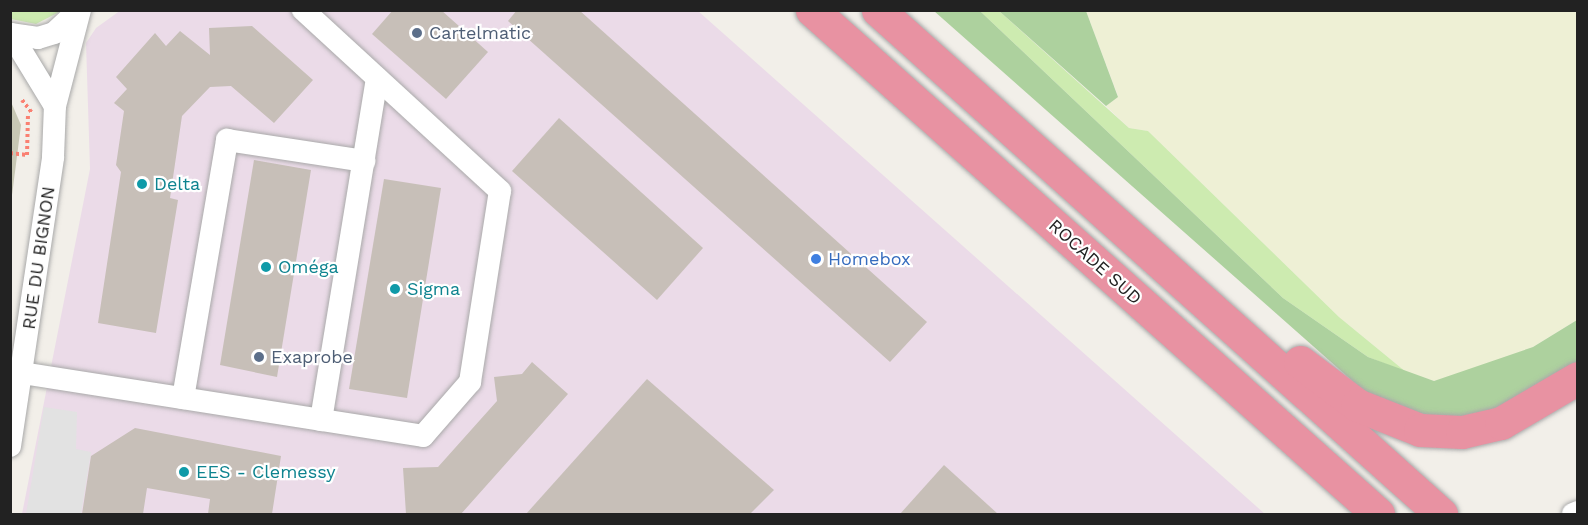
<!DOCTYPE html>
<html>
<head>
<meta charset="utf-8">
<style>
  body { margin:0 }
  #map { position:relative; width:1588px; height:525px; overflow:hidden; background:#f2efe9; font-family:"Work Sans",sans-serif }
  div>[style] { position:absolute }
  .industrial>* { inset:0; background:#ebdbe8 }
  .construction>* { inset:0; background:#c7c7b4 }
  .farmland>* { inset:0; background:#eef0d5 }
  .grass>* { inset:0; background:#cdebb0 }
  .forest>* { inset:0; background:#add19e }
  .parking>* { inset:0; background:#e2e2e2 }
  .building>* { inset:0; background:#c7bfb8 }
  .path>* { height:4px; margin-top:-2px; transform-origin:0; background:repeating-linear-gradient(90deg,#fa8072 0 3px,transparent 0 6px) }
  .roads { filter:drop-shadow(0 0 2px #a9a9a9) drop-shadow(0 0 2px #a9a9a9) }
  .minor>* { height:22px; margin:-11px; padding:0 11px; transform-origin:11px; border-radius:11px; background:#fff }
  .highway>* { height:33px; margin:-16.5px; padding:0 16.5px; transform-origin:16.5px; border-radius:16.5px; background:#e892a2 }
  .dots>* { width:16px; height:16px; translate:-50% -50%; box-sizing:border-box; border:3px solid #fff; border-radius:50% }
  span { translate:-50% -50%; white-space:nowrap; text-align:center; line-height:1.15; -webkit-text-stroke:4.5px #fff; paint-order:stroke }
  .service-label { font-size:18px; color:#4e5e75 }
  .left { translate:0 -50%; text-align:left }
  .culture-label { font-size:18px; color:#0d838f }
  .street-label { font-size:18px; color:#222 }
  .shop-label { font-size:18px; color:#366cbe }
  .frame { position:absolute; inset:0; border:12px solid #222; pointer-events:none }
</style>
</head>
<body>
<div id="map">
  <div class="industrial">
    <i style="clip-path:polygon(121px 10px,698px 11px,1265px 514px,22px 514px,90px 169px,86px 43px,96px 28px)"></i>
  </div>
  <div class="construction">
    <i style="clip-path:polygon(11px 102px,21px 125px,11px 203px)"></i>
  </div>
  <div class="farmland">
    <i style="clip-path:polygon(1086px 11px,1577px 11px,1577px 320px,1533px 347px,1476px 369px,1434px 381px,1406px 372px,1339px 317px,1148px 131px,1129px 128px,1106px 106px,1118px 96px)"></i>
  </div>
  <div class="grass">
    <i style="clip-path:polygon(10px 11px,11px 10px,61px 11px,36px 24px,11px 19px)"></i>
    <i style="clip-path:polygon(980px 11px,999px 11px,1129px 128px,1148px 131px,1339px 317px,1406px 372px,1368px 357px,1283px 298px)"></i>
  </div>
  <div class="forest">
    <i style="clip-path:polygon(934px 11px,980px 11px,1283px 298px,1368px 357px,1434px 381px,1533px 347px,1577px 320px,1577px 365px,1537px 394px,1454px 423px,1374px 400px)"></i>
    <i style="clip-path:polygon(999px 11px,1086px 11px,1118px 97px,1106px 106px)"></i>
  </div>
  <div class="parking">
    <i style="clip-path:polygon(44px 407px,77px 412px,76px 449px,91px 452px,81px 514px,26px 514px)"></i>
  </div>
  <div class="building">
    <i style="clip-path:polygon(393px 10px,441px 10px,488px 52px,446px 99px,372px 34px)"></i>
    <i style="clip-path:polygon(517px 10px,579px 10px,927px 322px,890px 362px,508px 21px)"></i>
    <i style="clip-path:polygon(252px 26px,313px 80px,274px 123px,231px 86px,210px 87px,182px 116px,170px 198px,178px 200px,156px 333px,98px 323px,121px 172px,116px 165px,124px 111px,114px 103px,127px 89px,116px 77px,155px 33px,166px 46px,180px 31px,210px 55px,209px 28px)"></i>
    <i style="clip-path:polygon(559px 118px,703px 248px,657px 300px,512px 171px)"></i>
    <i style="clip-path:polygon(254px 160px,311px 170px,277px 377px,220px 365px)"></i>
    <i style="clip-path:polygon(384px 179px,441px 188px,407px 398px,349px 389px)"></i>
    <i style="clip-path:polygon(532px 362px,568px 394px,461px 514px,406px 514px,403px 468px,438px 467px,497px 401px,494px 377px,522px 374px)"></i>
    <i style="clip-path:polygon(647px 379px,774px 490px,750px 514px,526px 514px)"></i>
    <i style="clip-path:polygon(135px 428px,281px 456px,272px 514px,208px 514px,210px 499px,147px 488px,143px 514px,82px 514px,91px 456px)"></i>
    <i style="clip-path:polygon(944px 465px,998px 514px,900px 514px)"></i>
  </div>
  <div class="path">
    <i style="left:22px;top:100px;width:16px;rotate:52deg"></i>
    <i style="left:10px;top:153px;width:17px;rotate:7deg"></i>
    <i style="left:27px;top:155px;width:42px;rotate:-88.6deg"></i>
  </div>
  <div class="roads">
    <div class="minor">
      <i style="left:10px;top:34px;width:28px;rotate:8deg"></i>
      <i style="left:38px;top:38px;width:17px;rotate:-17deg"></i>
      <i style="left:54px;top:33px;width:34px;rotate:-43deg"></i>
      <i style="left:11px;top:34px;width:84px;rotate:58.6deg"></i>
      <i style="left:22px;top:373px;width:406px;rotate:8.9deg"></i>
      <i style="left:423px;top:436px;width:72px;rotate:-49deg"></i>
      <i style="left:470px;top:382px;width:193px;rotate:-81.1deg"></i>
      <i style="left:500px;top:191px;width:268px;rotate:-137.4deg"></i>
      <i style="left:183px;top:398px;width:262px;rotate:-80.3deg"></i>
      <i style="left:227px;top:140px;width:139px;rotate:8.7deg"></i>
      <i style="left:321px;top:420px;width:346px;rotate:-80.7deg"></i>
      <i style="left:10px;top:446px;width:292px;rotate:-81.5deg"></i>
      <i style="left:53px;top:157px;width:51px;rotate:-87.8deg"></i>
      <i style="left:55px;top:106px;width:99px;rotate:-75.4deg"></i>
      <i style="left:1573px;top:514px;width:5px;rotate:-22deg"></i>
    </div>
    <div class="highway">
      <i style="left:812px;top:10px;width:758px;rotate:41.68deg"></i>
      <i style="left:878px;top:10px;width:756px;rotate:41.84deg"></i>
      <i style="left:1300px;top:362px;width:71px;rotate:37deg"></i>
      <i style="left:1357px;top:405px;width:68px;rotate:21.6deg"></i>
      <i style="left:1420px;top:430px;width:42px;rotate:2.7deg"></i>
      <i style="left:1462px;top:432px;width:40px;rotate:-13deg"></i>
      <i style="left:1501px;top:423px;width:89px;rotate:-30.3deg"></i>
    </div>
  </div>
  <div class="dots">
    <i style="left:417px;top:33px;background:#5c6f8a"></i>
    <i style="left:142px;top:184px;background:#0f9aa8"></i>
    <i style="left:816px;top:259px;background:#3f7fe0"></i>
    <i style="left:266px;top:267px;background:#0f9aa8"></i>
    <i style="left:395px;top:289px;background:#0f9aa8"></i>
    <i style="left:259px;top:357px;background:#5c6f8a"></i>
    <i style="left:184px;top:472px;background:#0f9aa8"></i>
  </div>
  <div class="service-label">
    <span class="left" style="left:429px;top:33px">Cartelmatic</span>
    <span class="left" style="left:271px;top:357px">Exaprobe</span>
  </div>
  <div class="culture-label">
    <span class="left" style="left:154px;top:184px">Delta</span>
    <span class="left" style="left:278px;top:267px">Oméga</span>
    <span class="left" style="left:407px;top:289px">Sigma</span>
    <span class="left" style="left:196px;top:472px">EES - Clemessy</span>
  </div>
  <div class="street-label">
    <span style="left:39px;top:258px;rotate:-82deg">RUE DU BIGNON</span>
    <span style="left:1095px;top:262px;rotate:42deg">ROCADE SUD</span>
  </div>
  <div class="shop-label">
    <span class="left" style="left:828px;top:259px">Homebox</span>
  </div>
  <div class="frame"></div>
</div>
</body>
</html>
